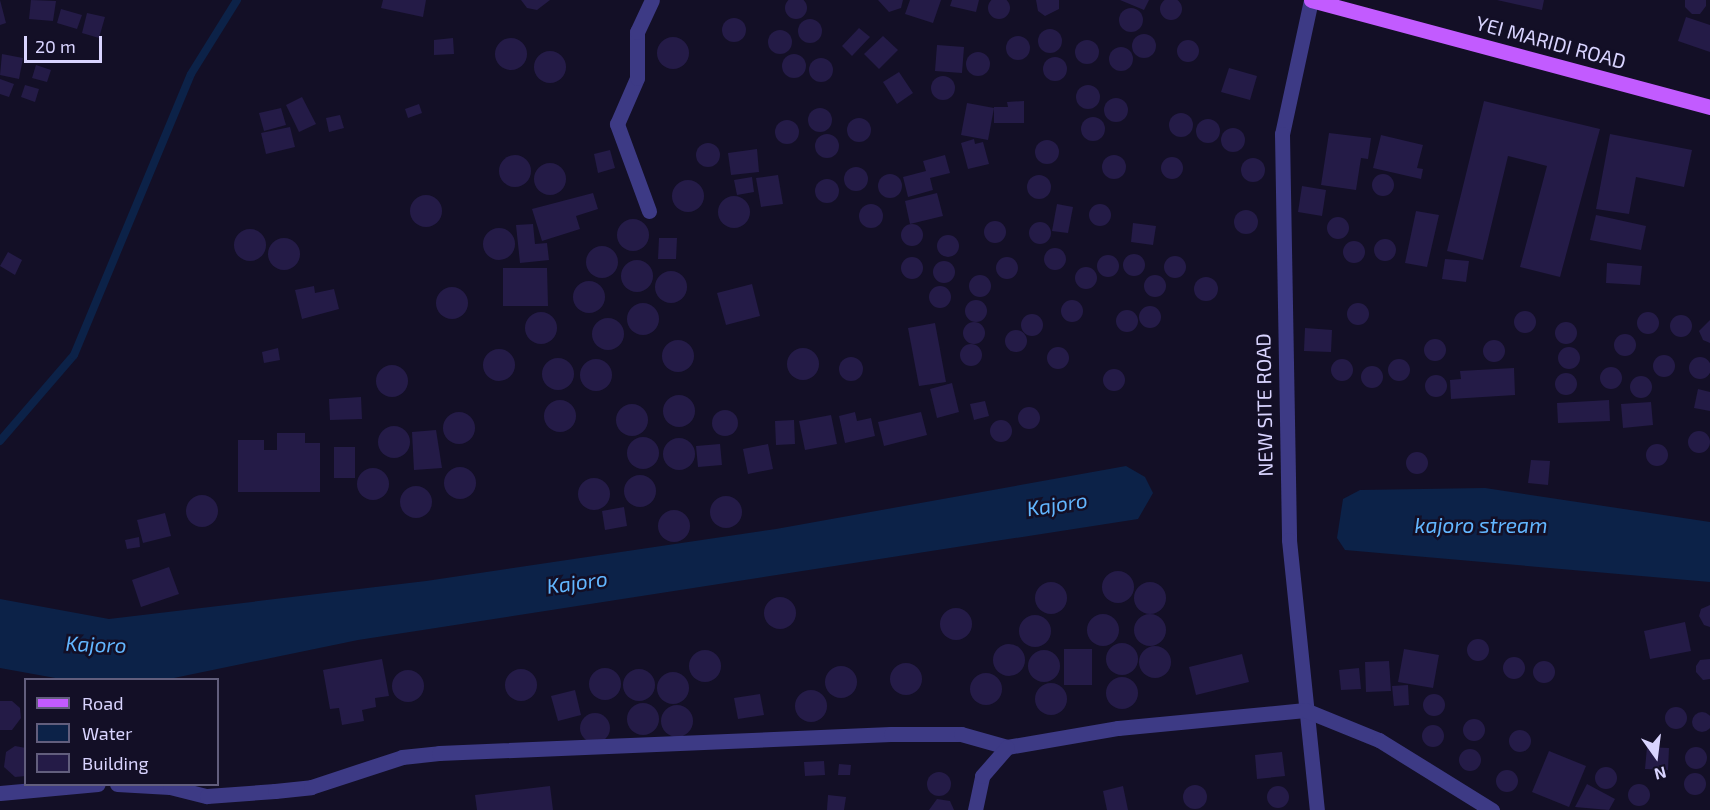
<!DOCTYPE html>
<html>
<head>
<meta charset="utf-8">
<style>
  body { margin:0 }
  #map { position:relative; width:1710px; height:810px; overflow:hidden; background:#130f26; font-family:"Exo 2",sans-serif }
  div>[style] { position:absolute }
  .water>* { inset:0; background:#0c2248 }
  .stream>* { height:8px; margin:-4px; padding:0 4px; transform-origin:4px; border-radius:4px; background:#0c2248 }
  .building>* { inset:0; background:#241b47 }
  .round { border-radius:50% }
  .street>* { height:15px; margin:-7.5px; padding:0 7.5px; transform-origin:7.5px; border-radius:7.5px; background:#3d3a85 }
  .primary>* { height:15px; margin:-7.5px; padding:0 7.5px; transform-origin:7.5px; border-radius:7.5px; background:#c25bff }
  span { translate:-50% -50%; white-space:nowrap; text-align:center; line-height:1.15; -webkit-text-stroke:5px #130f26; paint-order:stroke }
  .street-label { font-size:20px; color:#d9d4ff }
  .water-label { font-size:21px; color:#62b6ff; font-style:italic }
  .legend { position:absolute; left:24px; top:678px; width:195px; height:108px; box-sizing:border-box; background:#130f26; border:2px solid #625e7d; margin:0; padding:8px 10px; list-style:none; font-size:18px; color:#d9d4ff }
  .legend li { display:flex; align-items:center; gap:12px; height:30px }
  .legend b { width:30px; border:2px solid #625e7d }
  .north { position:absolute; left:1626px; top:726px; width:60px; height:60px; -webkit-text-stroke:4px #130f26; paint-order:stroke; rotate:166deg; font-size:16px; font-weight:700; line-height:24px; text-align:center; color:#d9d4ff }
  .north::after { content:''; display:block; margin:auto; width:21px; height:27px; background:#d9d4ff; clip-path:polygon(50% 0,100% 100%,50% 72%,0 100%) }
  .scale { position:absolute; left:24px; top:36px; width:78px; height:27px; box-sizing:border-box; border:3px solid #d9d4ff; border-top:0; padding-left:8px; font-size:18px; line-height:21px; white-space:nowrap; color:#d9d4ff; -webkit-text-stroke:4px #130f26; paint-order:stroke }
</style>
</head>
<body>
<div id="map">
  <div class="water">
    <i style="clip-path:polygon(1126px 466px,1145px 477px,1153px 493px,1138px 519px,358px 640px,169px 679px,61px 679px,0 668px,0 599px,109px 619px,426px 581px,776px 529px)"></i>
    <i style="clip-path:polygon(1485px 488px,1710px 522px,1710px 582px,1345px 550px,1337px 538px,1343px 499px,1360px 490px)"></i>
  </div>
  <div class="stream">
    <i style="left:0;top:441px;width:113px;rotate:-49.3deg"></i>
    <i style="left:74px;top:355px;width:304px;rotate:-67.4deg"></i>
    <i style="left:191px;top:74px;width:87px;rotate:-58.1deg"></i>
  </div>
  <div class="building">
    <i class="round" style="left:988px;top:-3px;width:22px;height:22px"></i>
    <i class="round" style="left:785px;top:-3px;width:22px;height:22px"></i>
    <i class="round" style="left:1160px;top:-2px;width:22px;height:22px"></i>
    <i style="clip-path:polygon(0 0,6px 23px,0 25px)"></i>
    <i style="clip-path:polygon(31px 0,56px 1px,53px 21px,29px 19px)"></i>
    <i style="clip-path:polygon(383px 0,426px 0,423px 17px,381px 8px)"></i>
    <i style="clip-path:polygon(521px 0,550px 0,537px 10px,527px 8px)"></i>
    <i style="clip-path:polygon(878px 0,903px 0,901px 8px,889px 12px)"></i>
    <i style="clip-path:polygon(910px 0,941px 0,933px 23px,905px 14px)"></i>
    <i style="clip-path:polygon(952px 0,979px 0,976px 12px,950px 6px)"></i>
    <i style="clip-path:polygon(1036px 0,1059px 0,1059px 9px,1045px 16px,1038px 11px)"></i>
    <i style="clip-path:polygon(1120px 0,1149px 0,1144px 10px)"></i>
    <i style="clip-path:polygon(1497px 0,1544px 0,1542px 10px)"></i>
    <i style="clip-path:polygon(1685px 0,1706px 0,1706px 6px,1700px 14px,1692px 14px,1685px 7px)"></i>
    <i class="round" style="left:1119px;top:8px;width:24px;height:24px"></i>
    <i style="clip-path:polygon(61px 9px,82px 15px,77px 29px,57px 23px)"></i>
    <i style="clip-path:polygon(87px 13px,105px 17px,99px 38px,82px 33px)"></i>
    <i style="clip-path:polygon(1686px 17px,1710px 25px,1710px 52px,1678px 41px)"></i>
    <i class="round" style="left:722px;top:18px;width:24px;height:24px"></i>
    <i class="round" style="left:798px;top:19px;width:24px;height:24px"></i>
    <i style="clip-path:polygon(859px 28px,870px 37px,852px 56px,842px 46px)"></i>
    <i class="round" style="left:1038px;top:29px;width:24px;height:24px"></i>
    <i class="round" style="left:768px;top:30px;width:24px;height:24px"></i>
    <i class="round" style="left:1132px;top:34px;width:24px;height:24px"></i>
    <i class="round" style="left:1006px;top:36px;width:24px;height:24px"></i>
    <i style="clip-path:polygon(883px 36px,898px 50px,879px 69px,864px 54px)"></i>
    <i class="round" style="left:657px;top:37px;width:32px;height:32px"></i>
    <i style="clip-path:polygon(453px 38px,454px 54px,434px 55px,434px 40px)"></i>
    <i class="round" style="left:495px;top:38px;width:32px;height:32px"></i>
    <i class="round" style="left:1075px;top:40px;width:24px;height:24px"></i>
    <i class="round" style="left:1177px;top:40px;width:22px;height:22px"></i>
    <i style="clip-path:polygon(937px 45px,964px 47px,962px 73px,935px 71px)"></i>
    <i class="round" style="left:1109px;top:47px;width:24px;height:24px"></i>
    <i class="round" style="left:534px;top:51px;width:32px;height:32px"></i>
    <i class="round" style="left:966px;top:52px;width:24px;height:24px"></i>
    <i class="round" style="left:782px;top:54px;width:24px;height:24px"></i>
    <i style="clip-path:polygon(2px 54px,23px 58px,19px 79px,0 75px)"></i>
    <i class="round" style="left:1043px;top:57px;width:24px;height:24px"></i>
    <i class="round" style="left:809px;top:58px;width:24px;height:24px"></i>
    <i style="clip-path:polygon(36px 65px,51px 70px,47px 82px,32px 78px)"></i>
    <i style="clip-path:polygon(1229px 68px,1257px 76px,1250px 100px,1221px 92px)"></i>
    <i style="clip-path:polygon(899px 72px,913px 93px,897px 104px,883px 82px)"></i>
    <i class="round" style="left:931px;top:76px;width:24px;height:24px"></i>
    <i style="clip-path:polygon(0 79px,14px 84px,9px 97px,0 94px)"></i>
    <i class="round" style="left:1076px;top:85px;width:24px;height:24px"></i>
    <i style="clip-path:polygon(25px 85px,39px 89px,35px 102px,21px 97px)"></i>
    <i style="clip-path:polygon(302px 97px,316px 124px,299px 132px,286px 105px)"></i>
    <i class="round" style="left:1104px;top:98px;width:24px;height:24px"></i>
    <i style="clip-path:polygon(1024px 101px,1024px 123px,994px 123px,994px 107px,1008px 107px,1007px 102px)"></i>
    <i style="clip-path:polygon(1484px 101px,1600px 129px,1560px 277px,1520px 267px,1547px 166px,1508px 156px,1483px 260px,1447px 251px)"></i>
    <i style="clip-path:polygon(967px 103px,994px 108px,988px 140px,961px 135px)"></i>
    <i style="clip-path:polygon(419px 104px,422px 113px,408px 118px,405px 109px)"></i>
    <i class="round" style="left:808px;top:108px;width:24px;height:24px"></i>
    <i style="clip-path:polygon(281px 108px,286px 125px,264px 131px,259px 113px)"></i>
    <i class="round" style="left:1169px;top:113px;width:24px;height:24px"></i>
    <i style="clip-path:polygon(340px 115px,344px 128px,329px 132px,326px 118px)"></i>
    <i class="round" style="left:1081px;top:117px;width:24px;height:24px"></i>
    <i class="round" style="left:847px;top:118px;width:24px;height:24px"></i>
    <i class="round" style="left:1196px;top:119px;width:24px;height:24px"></i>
    <i class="round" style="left:775px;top:120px;width:24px;height:24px"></i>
    <i style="clip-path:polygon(290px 127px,295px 147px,266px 154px,261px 133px)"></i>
    <i class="round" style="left:1221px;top:128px;width:24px;height:24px"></i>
    <i style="clip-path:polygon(1329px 133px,1371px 138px,1368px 159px,1361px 158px,1356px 190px,1321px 185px)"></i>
    <i class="round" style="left:815px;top:134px;width:24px;height:24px"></i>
    <i style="clip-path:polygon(1610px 134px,1692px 150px,1684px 187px,1636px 177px,1629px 214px,1596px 209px)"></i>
    <i style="clip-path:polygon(1381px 135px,1423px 145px,1417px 168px,1423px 169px,1421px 179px,1373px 168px)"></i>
    <i style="clip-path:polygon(974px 139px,975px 144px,983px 142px,989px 164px,968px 169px,961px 143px)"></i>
    <i class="round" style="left:1035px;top:140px;width:24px;height:24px"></i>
    <i class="round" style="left:696px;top:143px;width:24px;height:24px"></i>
    <i style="clip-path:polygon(757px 149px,759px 172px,731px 175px,728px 153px)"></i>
    <i style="clip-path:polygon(610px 150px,615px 168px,598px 173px,594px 154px)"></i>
    <i class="round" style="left:1102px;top:155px;width:24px;height:24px"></i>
    <i style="clip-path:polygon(945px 155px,950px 173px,930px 178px,933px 190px,908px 197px,903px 177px,926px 171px,923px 161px)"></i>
    <i class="round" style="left:499px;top:155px;width:32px;height:32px"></i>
    <i class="round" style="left:1161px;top:157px;width:22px;height:22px"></i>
    <i class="round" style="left:1241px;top:158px;width:24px;height:24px"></i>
    <i class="round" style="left:534px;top:163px;width:32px;height:32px"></i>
    <i class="round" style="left:844px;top:167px;width:24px;height:24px"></i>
    <i class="round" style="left:878px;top:174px;width:24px;height:24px"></i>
    <i class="round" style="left:1372px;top:174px;width:22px;height:22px"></i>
    <i class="round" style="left:1027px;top:175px;width:24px;height:24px"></i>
    <i style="clip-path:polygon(778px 175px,783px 204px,761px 207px,756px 178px)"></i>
    <i style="clip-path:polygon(752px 177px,754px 192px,737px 195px,734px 180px)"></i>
    <i class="round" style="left:815px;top:179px;width:24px;height:24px"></i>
    <i class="round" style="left:672px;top:180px;width:32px;height:32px"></i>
    <i style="clip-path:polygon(1302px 186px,1326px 190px,1322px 216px,1298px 212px)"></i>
    <i style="clip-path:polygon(593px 193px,598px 209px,576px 216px,580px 229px,542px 241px,532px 209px)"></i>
    <i style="clip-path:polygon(937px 193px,943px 216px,910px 224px,905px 201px)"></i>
    <i class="round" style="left:410px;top:195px;width:32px;height:32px"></i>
    <i class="round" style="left:718px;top:196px;width:32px;height:32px"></i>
    <i class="round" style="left:859px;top:204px;width:24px;height:24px"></i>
    <i style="clip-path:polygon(1057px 204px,1073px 207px,1068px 233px,1052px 231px)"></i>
    <i class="round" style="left:1089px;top:204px;width:22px;height:22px"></i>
    <i class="round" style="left:1234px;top:210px;width:24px;height:24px"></i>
    <i style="clip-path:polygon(1416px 211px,1439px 215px,1427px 267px,1405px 263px)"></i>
    <i style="clip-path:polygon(1596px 215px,1646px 226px,1641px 250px,1590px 240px)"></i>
    <i class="round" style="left:1327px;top:217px;width:22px;height:22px"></i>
    <i class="round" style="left:617px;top:219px;width:32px;height:32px"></i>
    <i class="round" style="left:984px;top:221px;width:22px;height:22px"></i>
    <i class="round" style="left:1029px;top:222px;width:22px;height:22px"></i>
    <i style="clip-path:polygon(1133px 223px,1156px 226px,1153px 245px,1131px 242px)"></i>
    <i style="clip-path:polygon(533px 224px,535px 244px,547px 243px,549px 260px,520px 263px,516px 225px)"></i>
    <i class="round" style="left:901px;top:224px;width:22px;height:22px"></i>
    <i class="round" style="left:483px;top:228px;width:32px;height:32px"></i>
    <i class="round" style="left:234px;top:229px;width:32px;height:32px"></i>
    <i class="round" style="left:937px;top:235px;width:22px;height:22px"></i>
    <i style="clip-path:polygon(659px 238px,677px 238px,676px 259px,658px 259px)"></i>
    <i class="round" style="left:268px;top:238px;width:32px;height:32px"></i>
    <i class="round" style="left:1374px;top:239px;width:22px;height:22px"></i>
    <i class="round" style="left:1343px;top:241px;width:22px;height:22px"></i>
    <i class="round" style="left:586px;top:246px;width:32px;height:32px"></i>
    <i class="round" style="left:1044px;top:248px;width:22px;height:22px"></i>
    <i style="clip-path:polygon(8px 252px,22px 260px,15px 275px,0 266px)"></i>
    <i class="round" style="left:1123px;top:254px;width:22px;height:22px"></i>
    <i class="round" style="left:1097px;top:255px;width:22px;height:22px"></i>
    <i class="round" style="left:1164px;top:256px;width:22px;height:22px"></i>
    <i class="round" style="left:901px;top:257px;width:22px;height:22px"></i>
    <i class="round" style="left:996px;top:257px;width:22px;height:22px"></i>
    <i style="clip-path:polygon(1445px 259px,1469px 261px,1466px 282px,1442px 279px)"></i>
    <i class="round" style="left:621px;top:260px;width:32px;height:32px"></i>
    <i class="round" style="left:933px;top:261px;width:22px;height:22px"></i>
    <i style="clip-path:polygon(1607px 263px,1642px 266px,1640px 285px,1606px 283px)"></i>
    <i class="round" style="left:1075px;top:267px;width:22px;height:22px"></i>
    <i style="clip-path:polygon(503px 268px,547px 268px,548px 306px,503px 306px)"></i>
    <i class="round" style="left:655px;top:271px;width:32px;height:32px"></i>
    <i class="round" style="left:969px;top:275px;width:22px;height:22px"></i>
    <i class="round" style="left:1144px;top:275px;width:22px;height:22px"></i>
    <i class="round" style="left:1194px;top:277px;width:24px;height:24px"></i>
    <i class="round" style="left:573px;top:281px;width:32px;height:32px"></i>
    <i style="clip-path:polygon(752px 284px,760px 316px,726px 325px,717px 293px)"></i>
    <i style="clip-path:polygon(314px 286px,315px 293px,334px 289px,339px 309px,302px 319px,295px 290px)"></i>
    <i class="round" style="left:929px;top:286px;width:22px;height:22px"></i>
    <i class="round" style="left:436px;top:287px;width:32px;height:32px"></i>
    <i class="round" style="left:1061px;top:300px;width:22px;height:22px"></i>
    <i class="round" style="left:965px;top:300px;width:22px;height:22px"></i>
    <i class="round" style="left:1347px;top:303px;width:22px;height:22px"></i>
    <i class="round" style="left:627px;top:303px;width:32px;height:32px"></i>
    <i class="round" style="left:1139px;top:306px;width:22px;height:22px"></i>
    <i class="round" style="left:1116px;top:310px;width:22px;height:22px"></i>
    <i class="round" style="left:1514px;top:311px;width:22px;height:22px"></i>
    <i class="round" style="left:1637px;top:312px;width:22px;height:22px"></i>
    <i class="round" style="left:525px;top:312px;width:32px;height:32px"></i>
    <i class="round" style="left:1021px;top:314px;width:22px;height:22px"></i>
    <i class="round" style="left:1670px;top:315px;width:22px;height:22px"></i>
    <i class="round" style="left:592px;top:318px;width:32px;height:32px"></i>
    <i style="clip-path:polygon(1710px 320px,1710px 343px,1703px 340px,1699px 331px)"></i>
    <i class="round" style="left:1555px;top:322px;width:22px;height:22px"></i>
    <i class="round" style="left:963px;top:322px;width:22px;height:22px"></i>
    <i style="clip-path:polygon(935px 323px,946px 382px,919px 386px,908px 328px)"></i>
    <i style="clip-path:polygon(1305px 328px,1332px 330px,1331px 352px,1304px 351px)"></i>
    <i class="round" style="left:1005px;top:330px;width:22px;height:22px"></i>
    <i class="round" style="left:1614px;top:334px;width:22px;height:22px"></i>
    <i class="round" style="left:1424px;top:339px;width:22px;height:22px"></i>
    <i class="round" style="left:1483px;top:340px;width:22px;height:22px"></i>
    <i class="round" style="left:662px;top:340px;width:32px;height:32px"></i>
    <i class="round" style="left:960px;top:344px;width:22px;height:22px"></i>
    <i class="round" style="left:1558px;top:347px;width:22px;height:22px"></i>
    <i class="round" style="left:1047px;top:347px;width:22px;height:22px"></i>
    <i style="clip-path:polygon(278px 348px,280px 360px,264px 363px,262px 352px)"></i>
    <i class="round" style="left:787px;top:348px;width:32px;height:32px"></i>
    <i class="round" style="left:483px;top:349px;width:32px;height:32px"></i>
    <i class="round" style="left:1653px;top:355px;width:22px;height:22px"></i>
    <i class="round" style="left:839px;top:357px;width:24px;height:24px"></i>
    <i class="round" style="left:1689px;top:357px;width:22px;height:22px"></i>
    <i class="round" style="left:542px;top:358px;width:32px;height:32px"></i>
    <i class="round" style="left:1331px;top:359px;width:22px;height:22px"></i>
    <i class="round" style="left:1388px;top:359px;width:22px;height:22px"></i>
    <i class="round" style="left:580px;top:359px;width:32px;height:32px"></i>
    <i class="round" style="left:376px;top:365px;width:32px;height:32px"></i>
    <i class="round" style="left:1361px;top:366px;width:22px;height:22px"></i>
    <i class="round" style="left:1600px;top:367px;width:22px;height:22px"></i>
    <i style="clip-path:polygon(1514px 368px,1515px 395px,1451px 399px,1450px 380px,1461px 379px,1460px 371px)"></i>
    <i class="round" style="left:1103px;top:369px;width:22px;height:22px"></i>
    <i class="round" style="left:1555px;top:373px;width:22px;height:22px"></i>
    <i class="round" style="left:1425px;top:375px;width:22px;height:22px"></i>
    <i class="round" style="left:1630px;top:376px;width:22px;height:22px"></i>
    <i style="clip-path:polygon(952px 383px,959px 412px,937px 418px,930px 389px)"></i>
    <i style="clip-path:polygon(1698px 389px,1710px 392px,1710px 411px,1694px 408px)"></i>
    <i class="round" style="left:663px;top:395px;width:32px;height:32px"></i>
    <i style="clip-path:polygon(361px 397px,362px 419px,330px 420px,329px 399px)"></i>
    <i style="clip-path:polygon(1609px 400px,1610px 421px,1558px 423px,1557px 403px)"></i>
    <i class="round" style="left:544px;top:400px;width:32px;height:32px"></i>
    <i style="clip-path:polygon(985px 401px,989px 416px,974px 420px,970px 404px)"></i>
    <i style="clip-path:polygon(1651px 402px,1653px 425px,1623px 428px,1621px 404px)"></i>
    <i class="round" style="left:616px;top:404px;width:32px;height:32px"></i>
    <i class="round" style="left:1018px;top:407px;width:22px;height:22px"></i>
    <i class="round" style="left:712px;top:410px;width:26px;height:26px"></i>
    <i style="clip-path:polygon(855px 412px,857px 421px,871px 418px,875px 436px,845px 443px,839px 416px)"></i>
    <i style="clip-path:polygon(921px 412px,927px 435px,884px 446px,878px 422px)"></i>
    <i class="round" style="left:443px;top:412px;width:32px;height:32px"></i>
    <i style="clip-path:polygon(831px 415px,837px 444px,805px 450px,799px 421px)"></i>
    <i style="clip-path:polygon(794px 420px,795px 444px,776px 445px,775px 421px)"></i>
    <i class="round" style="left:990px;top:420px;width:22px;height:22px"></i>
    <i class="round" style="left:378px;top:426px;width:32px;height:32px"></i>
    <i style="clip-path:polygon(436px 430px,442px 468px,414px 470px,412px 432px)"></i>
    <i class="round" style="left:1688px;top:431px;width:22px;height:22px"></i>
    <i style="clip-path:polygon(277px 433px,305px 433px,305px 443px,320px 443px,320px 492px,238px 492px,238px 440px,264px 440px,264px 450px,277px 450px)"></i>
    <i class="round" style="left:627px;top:437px;width:32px;height:32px"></i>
    <i class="round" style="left:663px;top:438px;width:32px;height:32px"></i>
    <i class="round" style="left:1646px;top:444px;width:22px;height:22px"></i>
    <i style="clip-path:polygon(720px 444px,722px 465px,698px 467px,696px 446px)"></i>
    <i style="clip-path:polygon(768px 444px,773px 469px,748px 474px,743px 449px)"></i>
    <i style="clip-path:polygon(334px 447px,355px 447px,355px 478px,334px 478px)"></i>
    <i class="round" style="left:1406px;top:452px;width:22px;height:22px"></i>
    <i style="clip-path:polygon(1531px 460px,1550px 461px,1548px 485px,1528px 483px)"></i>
    <i class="round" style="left:444px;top:467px;width:32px;height:32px"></i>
    <i class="round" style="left:357px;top:468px;width:32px;height:32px"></i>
    <i class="round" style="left:624px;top:475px;width:32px;height:32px"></i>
    <i class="round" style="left:578px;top:478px;width:32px;height:32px"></i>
    <i class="round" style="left:400px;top:486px;width:32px;height:32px"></i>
    <i class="round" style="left:186px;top:495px;width:32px;height:32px"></i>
    <i class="round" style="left:710px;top:496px;width:32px;height:32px"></i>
    <i style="clip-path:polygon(624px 507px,627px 526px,605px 530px,602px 511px)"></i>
    <i class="round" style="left:658px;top:510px;width:32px;height:32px"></i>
    <i style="clip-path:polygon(165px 513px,171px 536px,143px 543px,137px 520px)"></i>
    <i style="clip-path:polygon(139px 537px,140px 547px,127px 549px,125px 540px)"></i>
    <i style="clip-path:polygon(169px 567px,179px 594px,141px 607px,132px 580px)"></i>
    <i class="round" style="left:1102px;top:571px;width:32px;height:32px"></i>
    <i class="round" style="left:1134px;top:582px;width:32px;height:32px"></i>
    <i class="round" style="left:1035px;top:582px;width:32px;height:32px"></i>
    <i class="round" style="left:764px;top:597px;width:32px;height:32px"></i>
    <i style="clip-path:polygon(1710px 605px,1710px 627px,1704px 625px,1699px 616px,1701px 609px)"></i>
    <i class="round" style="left:940px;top:608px;width:32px;height:32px"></i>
    <i class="round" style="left:1134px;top:614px;width:32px;height:32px"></i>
    <i class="round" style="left:1087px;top:614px;width:32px;height:32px"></i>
    <i class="round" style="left:1019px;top:615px;width:32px;height:32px"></i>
    <i style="clip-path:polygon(1685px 622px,1691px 651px,1650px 659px,1644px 631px)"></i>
    <i class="round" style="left:1467px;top:639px;width:22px;height:22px"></i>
    <i class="round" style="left:1106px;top:643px;width:32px;height:32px"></i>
    <i class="round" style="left:993px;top:644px;width:32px;height:32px"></i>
    <i class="round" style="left:1139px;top:646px;width:32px;height:32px"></i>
    <i style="clip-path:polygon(1064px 649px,1092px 649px,1092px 685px,1064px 685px)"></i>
    <i style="clip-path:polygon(1404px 649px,1439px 655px,1433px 688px,1398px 682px)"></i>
    <i class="round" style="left:689px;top:650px;width:32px;height:32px"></i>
    <i class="round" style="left:1028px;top:650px;width:32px;height:32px"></i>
    <i style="clip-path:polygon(1242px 654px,1249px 682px,1196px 695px,1189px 667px)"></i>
    <i class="round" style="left:1503px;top:657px;width:22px;height:22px"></i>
    <i style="clip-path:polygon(382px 659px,389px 696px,375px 698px,376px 707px,362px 710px,364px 721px,342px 725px,339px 708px,330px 709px,323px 670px)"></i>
    <i style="clip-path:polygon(1710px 659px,1710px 679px,1703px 680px,1696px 672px,1696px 666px,1700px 660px)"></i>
    <i style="clip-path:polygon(1389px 661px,1391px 691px,1366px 692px,1365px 662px)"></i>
    <i class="round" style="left:1533px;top:661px;width:22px;height:22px"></i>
    <i class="round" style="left:890px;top:663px;width:32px;height:32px"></i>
    <i class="round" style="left:825px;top:666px;width:32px;height:32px"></i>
    <i style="clip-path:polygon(1359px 668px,1361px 689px,1341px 690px,1339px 670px)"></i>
    <i class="round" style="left:589px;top:668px;width:32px;height:32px"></i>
    <i class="round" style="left:623px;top:669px;width:32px;height:32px"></i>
    <i class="round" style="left:505px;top:669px;width:32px;height:32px"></i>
    <i class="round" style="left:392px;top:670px;width:32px;height:32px"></i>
    <i class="round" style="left:657px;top:672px;width:32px;height:32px"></i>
    <i class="round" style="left:970px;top:673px;width:32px;height:32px"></i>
    <i class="round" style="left:1106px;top:677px;width:32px;height:32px"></i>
    <i class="round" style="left:1035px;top:683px;width:32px;height:32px"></i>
    <i style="clip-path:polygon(1408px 685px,1409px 705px,1394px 706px,1392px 686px)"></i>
    <i style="clip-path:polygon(575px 690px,581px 715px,558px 721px,551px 696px)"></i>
    <i class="round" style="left:795px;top:690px;width:32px;height:32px"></i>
    <i class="round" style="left:1423px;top:694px;width:22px;height:22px"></i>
    <i style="clip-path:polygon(760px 694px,764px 715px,738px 719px,734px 698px)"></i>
    <i style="clip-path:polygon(0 701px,12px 701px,20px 708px,21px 718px,12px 730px,0 730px)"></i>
    <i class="round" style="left:627px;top:703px;width:32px;height:32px"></i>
    <i class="round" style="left:661px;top:705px;width:32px;height:32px"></i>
    <i class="round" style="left:1665px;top:707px;width:22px;height:22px"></i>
    <i class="round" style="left:1692px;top:712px;width:20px;height:20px"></i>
    <i class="round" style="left:580px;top:713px;width:30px;height:30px"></i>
    <i class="round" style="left:1463px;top:719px;width:22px;height:22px"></i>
    <i class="round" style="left:1422px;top:725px;width:22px;height:22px"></i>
    <i class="round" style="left:1509px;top:730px;width:22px;height:22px"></i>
    <i style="clip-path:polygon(15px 746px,26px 748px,26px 776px,15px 777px,4px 767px,6px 752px)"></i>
    <i style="clip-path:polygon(1647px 747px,1669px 748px,1668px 770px,1645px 769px)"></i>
    <i class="round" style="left:1685px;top:747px;width:22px;height:22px"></i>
    <i class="round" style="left:1459px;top:749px;width:22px;height:22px"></i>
    <i style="clip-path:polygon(1549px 751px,1586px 766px,1569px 807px,1532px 792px)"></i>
    <i style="clip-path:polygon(1282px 752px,1285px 776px,1257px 779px,1255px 755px)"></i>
    <i style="clip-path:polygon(824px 761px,825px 775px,805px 776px,804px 762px)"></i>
    <i style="clip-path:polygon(839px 764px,851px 765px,850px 775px,838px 775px)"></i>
    <i class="round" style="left:1595px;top:767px;width:22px;height:22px"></i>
    <i class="round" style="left:1496px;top:770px;width:22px;height:22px"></i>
    <i class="round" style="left:927px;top:772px;width:24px;height:24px"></i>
    <i class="round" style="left:1684px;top:773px;width:22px;height:22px"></i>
    <i style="clip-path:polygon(1587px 784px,1615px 799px,1609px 810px,1575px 807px)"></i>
    <i class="round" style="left:1628px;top:784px;width:22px;height:22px"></i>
    <i class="round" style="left:1183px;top:785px;width:24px;height:24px"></i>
    <i style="clip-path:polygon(550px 786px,553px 810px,477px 810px,475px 795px)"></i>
    <i style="clip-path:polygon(1123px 786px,1128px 810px,1107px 810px,1103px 791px)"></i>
    <i class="round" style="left:1267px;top:786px;width:22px;height:22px"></i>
    <i style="clip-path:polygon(828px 795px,846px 797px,844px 810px,827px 810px)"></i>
    <i style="clip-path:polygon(937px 799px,950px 801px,954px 810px,929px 810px)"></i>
  </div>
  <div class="street">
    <i style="left:1311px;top:0;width:137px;rotate:102.2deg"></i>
    <i style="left:1282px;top:134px;width:406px;rotate:89deg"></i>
    <i style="left:1289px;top:540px;width:271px;rotate:84.1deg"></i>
    <i style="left:649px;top:211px;width:93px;rotate:-110.2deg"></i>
    <i style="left:617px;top:124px;width:50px;rotate:-66.5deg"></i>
    <i style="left:637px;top:78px;width:46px;rotate:-90deg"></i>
    <i style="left:637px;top:32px;width:35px;rotate:-65deg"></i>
    <i style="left:117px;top:784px;width:53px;rotate:3.2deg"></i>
    <i style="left:170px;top:787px;width:38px;rotate:14deg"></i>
    <i style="left:207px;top:796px;width:68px;rotate:-4.2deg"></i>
    <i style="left:275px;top:791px;width:36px;rotate:-6deg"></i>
    <i style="left:311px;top:787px;width:96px;rotate:-18.2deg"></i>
    <i style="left:402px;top:757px;width:37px;rotate:-6deg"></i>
    <i style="left:439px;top:753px;width:452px;rotate:-2.4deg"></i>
    <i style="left:891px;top:734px;width:70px"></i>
    <i style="left:961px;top:734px;width:48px;rotate:15.8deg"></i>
    <i style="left:1007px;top:747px;width:113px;rotate:-9.7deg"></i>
    <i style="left:1118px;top:728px;width:188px;rotate:-5.5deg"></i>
    <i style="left:1305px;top:710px;width:80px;rotate:22.1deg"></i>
    <i style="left:1379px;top:740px;width:133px;rotate:31.8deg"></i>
    <i style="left:0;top:793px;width:98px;rotate:-5.2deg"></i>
    <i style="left:975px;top:810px;width:35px;rotate:-78deg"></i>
    <i style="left:982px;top:776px;width:38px;rotate:-49deg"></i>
  </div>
  <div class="primary">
    <i style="left:1311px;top:0;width:413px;rotate:15deg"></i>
  </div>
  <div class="street-label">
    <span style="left:1551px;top:42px;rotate:15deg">YEI MARIDI ROAD</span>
    <span style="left:1264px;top:405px;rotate:-91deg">NEW SITE ROAD</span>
  </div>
  <div class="water-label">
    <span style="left:1057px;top:504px;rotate:-9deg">Kajoro</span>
    <span style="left:1481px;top:525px">kajoro stream</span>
    <span style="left:577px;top:582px;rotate:-8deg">Kajoro</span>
    <span style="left:96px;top:644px;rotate:2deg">Kajoro</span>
  </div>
  <ul class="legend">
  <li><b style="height:8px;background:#c25bff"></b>Road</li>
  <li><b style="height:16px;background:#0c2248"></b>Water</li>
  <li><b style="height:16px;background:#241b47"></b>Building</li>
  </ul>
  <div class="north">N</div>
  <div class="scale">20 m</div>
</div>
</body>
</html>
